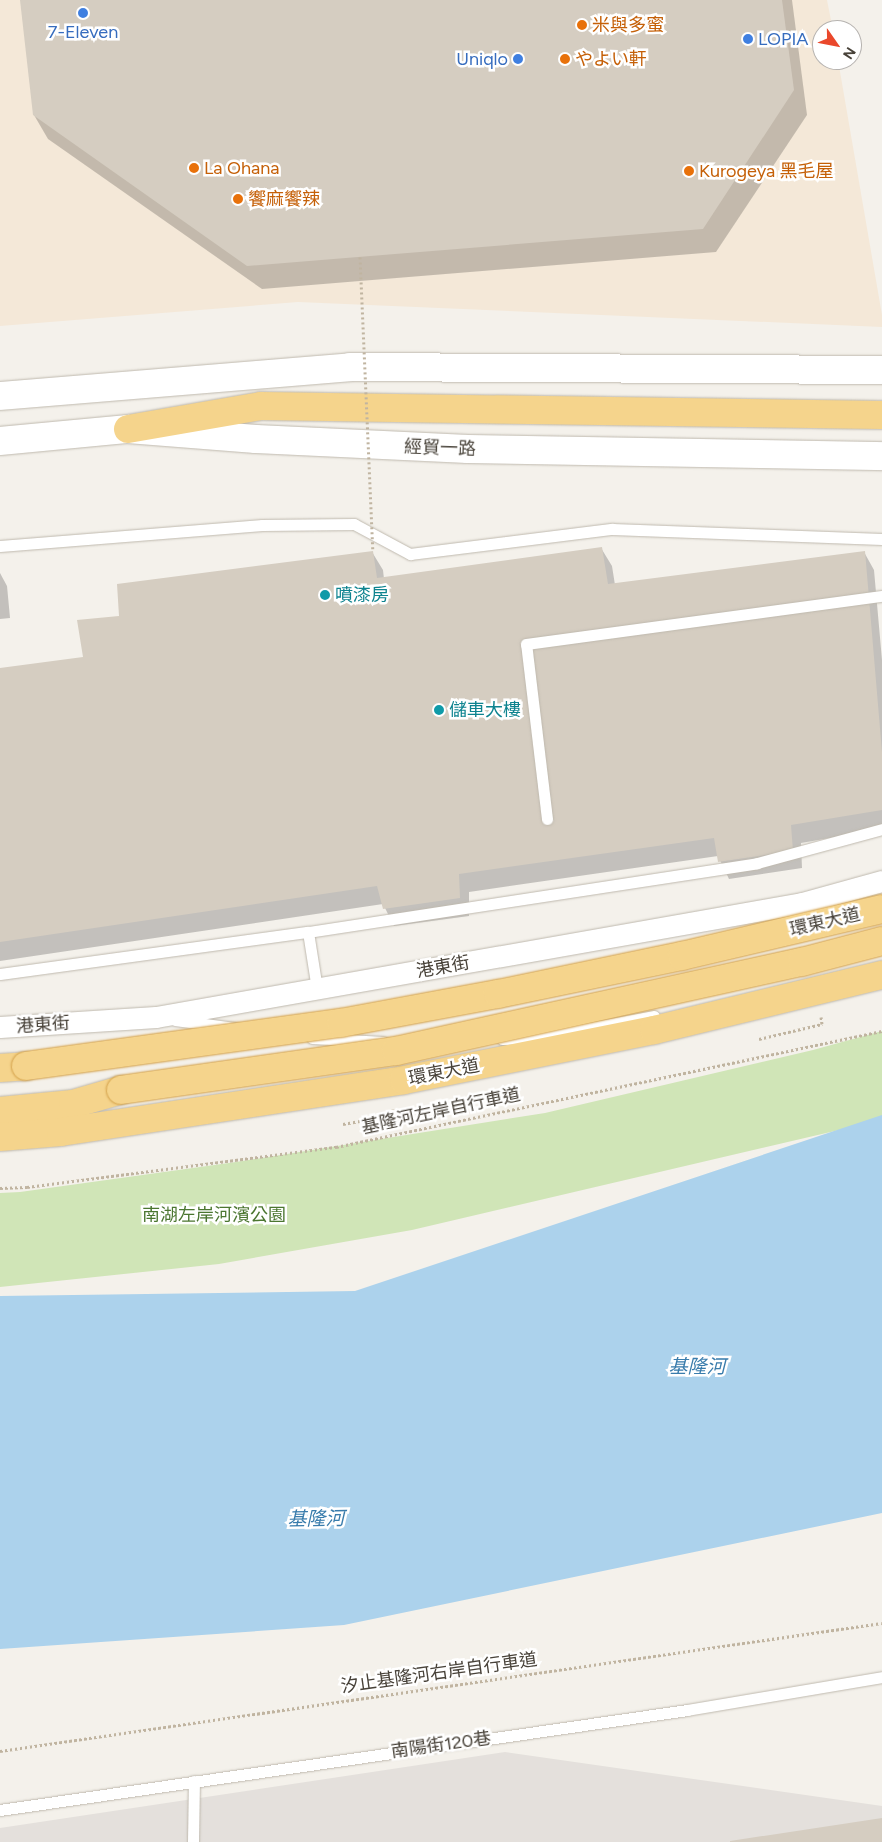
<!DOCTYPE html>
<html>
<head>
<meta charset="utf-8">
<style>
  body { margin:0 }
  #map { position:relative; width:882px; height:1842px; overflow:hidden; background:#f4f1eb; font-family:Figtree,"Noto Sans TC","Noto Sans JP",sans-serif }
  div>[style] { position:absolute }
  .commercial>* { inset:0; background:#f4e8d8 }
  .industrial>* { inset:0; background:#e4e0dc }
  .green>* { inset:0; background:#d0e5b7 }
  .water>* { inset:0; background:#acd2ec }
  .shadow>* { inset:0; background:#0003 }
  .building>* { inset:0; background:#d5cdc1 }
  .path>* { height:3px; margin-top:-1.5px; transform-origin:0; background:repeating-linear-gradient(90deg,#c0b4a0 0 2.5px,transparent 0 5px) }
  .roads { filter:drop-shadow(0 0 1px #bfb9ae) drop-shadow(0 0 1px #bfb9ae) }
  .service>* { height:11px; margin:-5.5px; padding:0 5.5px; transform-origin:5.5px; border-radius:5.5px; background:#fff }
  .minor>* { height:21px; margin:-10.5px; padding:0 10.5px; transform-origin:10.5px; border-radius:10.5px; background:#fff }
  .tertiary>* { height:28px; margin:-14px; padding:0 14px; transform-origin:14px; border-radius:14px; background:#fff }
  .trunk>* { height:28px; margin:-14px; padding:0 14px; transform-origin:14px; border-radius:14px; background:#f5d48c }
  .path-bridge>* { height:3px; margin-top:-1.5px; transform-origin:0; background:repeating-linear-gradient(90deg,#c0b4a0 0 2.5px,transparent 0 5px) }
  .bridges { filter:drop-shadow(0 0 1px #d29f47) drop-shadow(0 0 1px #d29f47) }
  .trunk-bridge>* { height:28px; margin:-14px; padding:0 14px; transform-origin:14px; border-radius:14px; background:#f5d48c }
  .dots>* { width:14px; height:14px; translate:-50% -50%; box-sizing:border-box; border:2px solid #fff; border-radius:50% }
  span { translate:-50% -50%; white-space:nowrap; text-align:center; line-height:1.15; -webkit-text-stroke:5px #fff; paint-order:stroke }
  .food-label { font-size:18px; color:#c56008 }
  .left { translate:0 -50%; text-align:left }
  .shop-label { font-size:18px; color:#366cbe }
  .right { translate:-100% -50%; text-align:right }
  .street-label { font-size:18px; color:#484239 }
  .culture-label { font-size:18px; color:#0d838f }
  .park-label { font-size:18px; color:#4b7630 }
  .water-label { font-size:19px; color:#397cac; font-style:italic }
  .north { position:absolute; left:812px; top:20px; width:50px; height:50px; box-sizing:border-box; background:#fff; border:1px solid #b6b3b0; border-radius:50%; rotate:123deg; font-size:14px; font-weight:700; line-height:20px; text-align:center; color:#484239 }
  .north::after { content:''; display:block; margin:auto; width:18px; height:22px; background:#ea482c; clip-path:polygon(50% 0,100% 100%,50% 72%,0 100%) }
</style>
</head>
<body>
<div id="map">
  <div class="commercial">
    <i style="clip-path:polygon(0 0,827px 0,833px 30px,822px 30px,822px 60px,838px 60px,882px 315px,882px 327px,298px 302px,0 326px)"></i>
  </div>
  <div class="industrial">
    <i style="clip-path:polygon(505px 1752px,882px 1806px,882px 1842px,0 1842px,0 1828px)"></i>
  </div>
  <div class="green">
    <i style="clip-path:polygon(882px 1031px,882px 1120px,412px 1230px,219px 1264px,0 1287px,0 1193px,20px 1192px,236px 1162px,545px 1113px,813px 1050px)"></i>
  </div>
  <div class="water">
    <i style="clip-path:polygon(882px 1115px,882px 1513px,344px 1625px,0 1649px,0 1296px,355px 1291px)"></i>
  </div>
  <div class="shadow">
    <i style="clip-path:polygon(21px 0,792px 0,807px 115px,716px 252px,262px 289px,48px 139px,34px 115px)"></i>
    <i style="clip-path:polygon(601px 548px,612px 566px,615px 585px,864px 552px,874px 570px,882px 660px,882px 829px,801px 843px,802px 868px,729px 879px,718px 856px,469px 892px,469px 916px,394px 926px,383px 904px,0 961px,0 670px,85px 658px,120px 617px,372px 552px,383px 570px,384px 579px)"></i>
    <i style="clip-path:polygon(0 573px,7px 586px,10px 618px,0 619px)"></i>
  </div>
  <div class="building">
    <i style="clip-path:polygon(20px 0,782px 0,794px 90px,703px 229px,247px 266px,33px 115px)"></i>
    <i style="clip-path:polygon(602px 547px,608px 584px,865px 551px,882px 752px,882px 810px,791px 825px,793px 851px,718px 862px,714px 838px,459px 874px,460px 898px,383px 909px,377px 886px,0 942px,0 668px,83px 657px,77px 620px,119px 616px,117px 584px,373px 551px,377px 578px)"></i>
    <i style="clip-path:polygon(882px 1818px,882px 1842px,730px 1842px,730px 1841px)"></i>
  </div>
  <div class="path">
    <i style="left:759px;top:1039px;width:65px;rotate:-13.4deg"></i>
    <i style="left:822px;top:1024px;width:7px;rotate:-98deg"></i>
    <i style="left:343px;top:1124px;width:51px;rotate:-10.2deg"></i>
    <i style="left:393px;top:1115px;width:6px;rotate:-90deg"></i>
    <i style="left:0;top:1188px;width:27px;rotate:-2deg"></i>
    <i style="left:27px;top:1187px;width:312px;rotate:-7.4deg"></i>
    <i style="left:336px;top:1147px;width:558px;rotate:-11.99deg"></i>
    <i style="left:0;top:1751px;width:891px;rotate:-8.26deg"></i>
  </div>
  <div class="roads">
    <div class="service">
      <i style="left:0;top:546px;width:263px;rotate:-4.6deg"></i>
      <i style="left:262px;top:525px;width:92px;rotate:-0.6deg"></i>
      <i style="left:354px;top:524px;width:64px;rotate:28.2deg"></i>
      <i style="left:410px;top:554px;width:204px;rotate:-7.1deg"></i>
      <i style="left:612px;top:529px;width:270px;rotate:2.1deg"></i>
      <i style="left:547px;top:819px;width:176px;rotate:-96.8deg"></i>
      <i style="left:526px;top:644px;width:359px;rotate:-7.7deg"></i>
      <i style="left:308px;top:932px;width:58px;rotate:81deg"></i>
      <i style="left:0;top:974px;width:311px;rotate:-7.8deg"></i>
      <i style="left:308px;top:932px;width:454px;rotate:-8.7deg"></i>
      <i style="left:757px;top:863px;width:130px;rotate:-15.2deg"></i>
      <i style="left:175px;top:1020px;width:60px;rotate:7.7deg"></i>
      <i style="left:312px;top:1038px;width:71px;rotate:3.2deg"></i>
      <i style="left:502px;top:1039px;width:34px;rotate:-2deg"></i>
      <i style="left:536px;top:1038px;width:120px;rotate:-10.6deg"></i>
      <i style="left:0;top:1810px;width:694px;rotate:-8.28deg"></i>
      <i style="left:687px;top:1710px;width:198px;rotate:-9.6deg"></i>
      <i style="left:193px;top:1842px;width:61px;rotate:-89.1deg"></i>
    </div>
    <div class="minor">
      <i style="left:0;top:1027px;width:156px;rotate:-3.7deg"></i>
      <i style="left:156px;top:1017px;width:656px;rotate:-10.01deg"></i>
      <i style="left:802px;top:903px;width:83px;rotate:-15.4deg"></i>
    </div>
    <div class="tertiary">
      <i style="left:0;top:396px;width:351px;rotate:-4.7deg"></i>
      <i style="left:350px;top:367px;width:532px;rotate:0.32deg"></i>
      <i style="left:0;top:441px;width:129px;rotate:-5.4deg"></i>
      <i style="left:128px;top:429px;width:128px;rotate:4.5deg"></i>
      <i style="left:256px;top:439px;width:212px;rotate:2.7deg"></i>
      <i style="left:468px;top:449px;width:414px;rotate:1deg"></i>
    </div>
    <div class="trunk">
      <i style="left:128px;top:429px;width:135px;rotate:-9.8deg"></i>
      <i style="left:261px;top:406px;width:621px;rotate:0.83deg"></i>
      <i style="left:0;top:1068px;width:26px;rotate:-4deg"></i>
      <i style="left:0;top:1111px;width:73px;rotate:-5.5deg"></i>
      <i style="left:73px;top:1104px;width:50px;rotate:-16.3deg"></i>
      <i style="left:0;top:1137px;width:61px;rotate:-4.7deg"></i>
      <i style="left:61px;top:1132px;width:347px;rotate:-8.6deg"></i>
      <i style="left:404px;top:1080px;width:255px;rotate:-11.3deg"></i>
      <i style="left:654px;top:1030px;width:235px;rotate:-13.6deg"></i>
    </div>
  </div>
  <div class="path-bridge">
    <i style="left:360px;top:257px;width:294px;rotate:87.5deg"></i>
  </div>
  <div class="bridges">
    <div class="trunk-bridge">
      <i style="left:26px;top:1066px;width:318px;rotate:-7.8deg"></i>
      <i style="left:341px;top:1023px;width:160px;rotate:-10.5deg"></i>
      <i style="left:498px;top:994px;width:188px;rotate:-11.7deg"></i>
      <i style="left:682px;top:956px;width:205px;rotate:-13.2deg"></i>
      <i style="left:121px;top:1090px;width:278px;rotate:-8.1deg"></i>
      <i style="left:396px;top:1051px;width:416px;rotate:-12.4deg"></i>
      <i style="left:802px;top:962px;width:83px;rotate:-14.7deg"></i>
    </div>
  </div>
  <div class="dots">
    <i style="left:83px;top:13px;background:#3f7fe0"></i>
    <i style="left:582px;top:25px;background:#e8710a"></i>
    <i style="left:748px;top:39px;background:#3f7fe0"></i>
    <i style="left:518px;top:59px;background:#3f7fe0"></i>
    <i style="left:565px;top:59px;background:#e8710a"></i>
    <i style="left:194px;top:168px;background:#e8710a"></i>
    <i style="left:689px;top:171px;background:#e8710a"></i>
    <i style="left:238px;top:199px;background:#e8710a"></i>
    <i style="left:325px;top:595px;background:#0f9aa8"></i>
    <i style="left:439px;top:710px;background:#0f9aa8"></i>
  </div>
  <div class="food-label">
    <span class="left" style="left:592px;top:25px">米與多蜜</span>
    <span class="left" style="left:575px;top:59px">やよい軒</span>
    <span class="left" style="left:204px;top:168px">La Ohana</span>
    <span class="left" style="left:699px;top:171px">Kurogeya 黑毛屋</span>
    <span class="left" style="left:248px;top:199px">饗麻饗辣</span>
  </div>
  <div class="shop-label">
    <span style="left:83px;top:32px">7-Eleven</span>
    <span class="left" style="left:758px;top:39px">LOPIA</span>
    <span class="right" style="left:508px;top:59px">Uniqlo</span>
  </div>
  <div class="street-label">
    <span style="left:440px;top:448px;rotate:2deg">經貿一路</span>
    <span style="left:825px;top:922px;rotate:-13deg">環東大道</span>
    <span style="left:443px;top:967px;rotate:-10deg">港東街</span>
    <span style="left:43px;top:1025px;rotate:-4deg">港東街</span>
    <span style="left:444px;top:1072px;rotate:-11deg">環東大道</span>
    <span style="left:441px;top:1111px;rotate:-12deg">基隆河左岸自行車道</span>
    <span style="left:439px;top:1673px;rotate:-8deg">汐止基隆河右岸自行車道</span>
    <span style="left:441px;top:1745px;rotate:-8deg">南陽街120巷</span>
  </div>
  <div class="culture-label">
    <span class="left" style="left:335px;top:595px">噴漆房</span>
    <span class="left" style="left:449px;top:710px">儲車大樓</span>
  </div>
  <div class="park-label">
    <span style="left:214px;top:1215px">南湖左岸河濱公園</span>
  </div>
  <div class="water-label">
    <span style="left:697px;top:1367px">基隆河</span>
    <span style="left:316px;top:1519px;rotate:-1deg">基隆河</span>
  </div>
  <div class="north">N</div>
</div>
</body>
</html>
